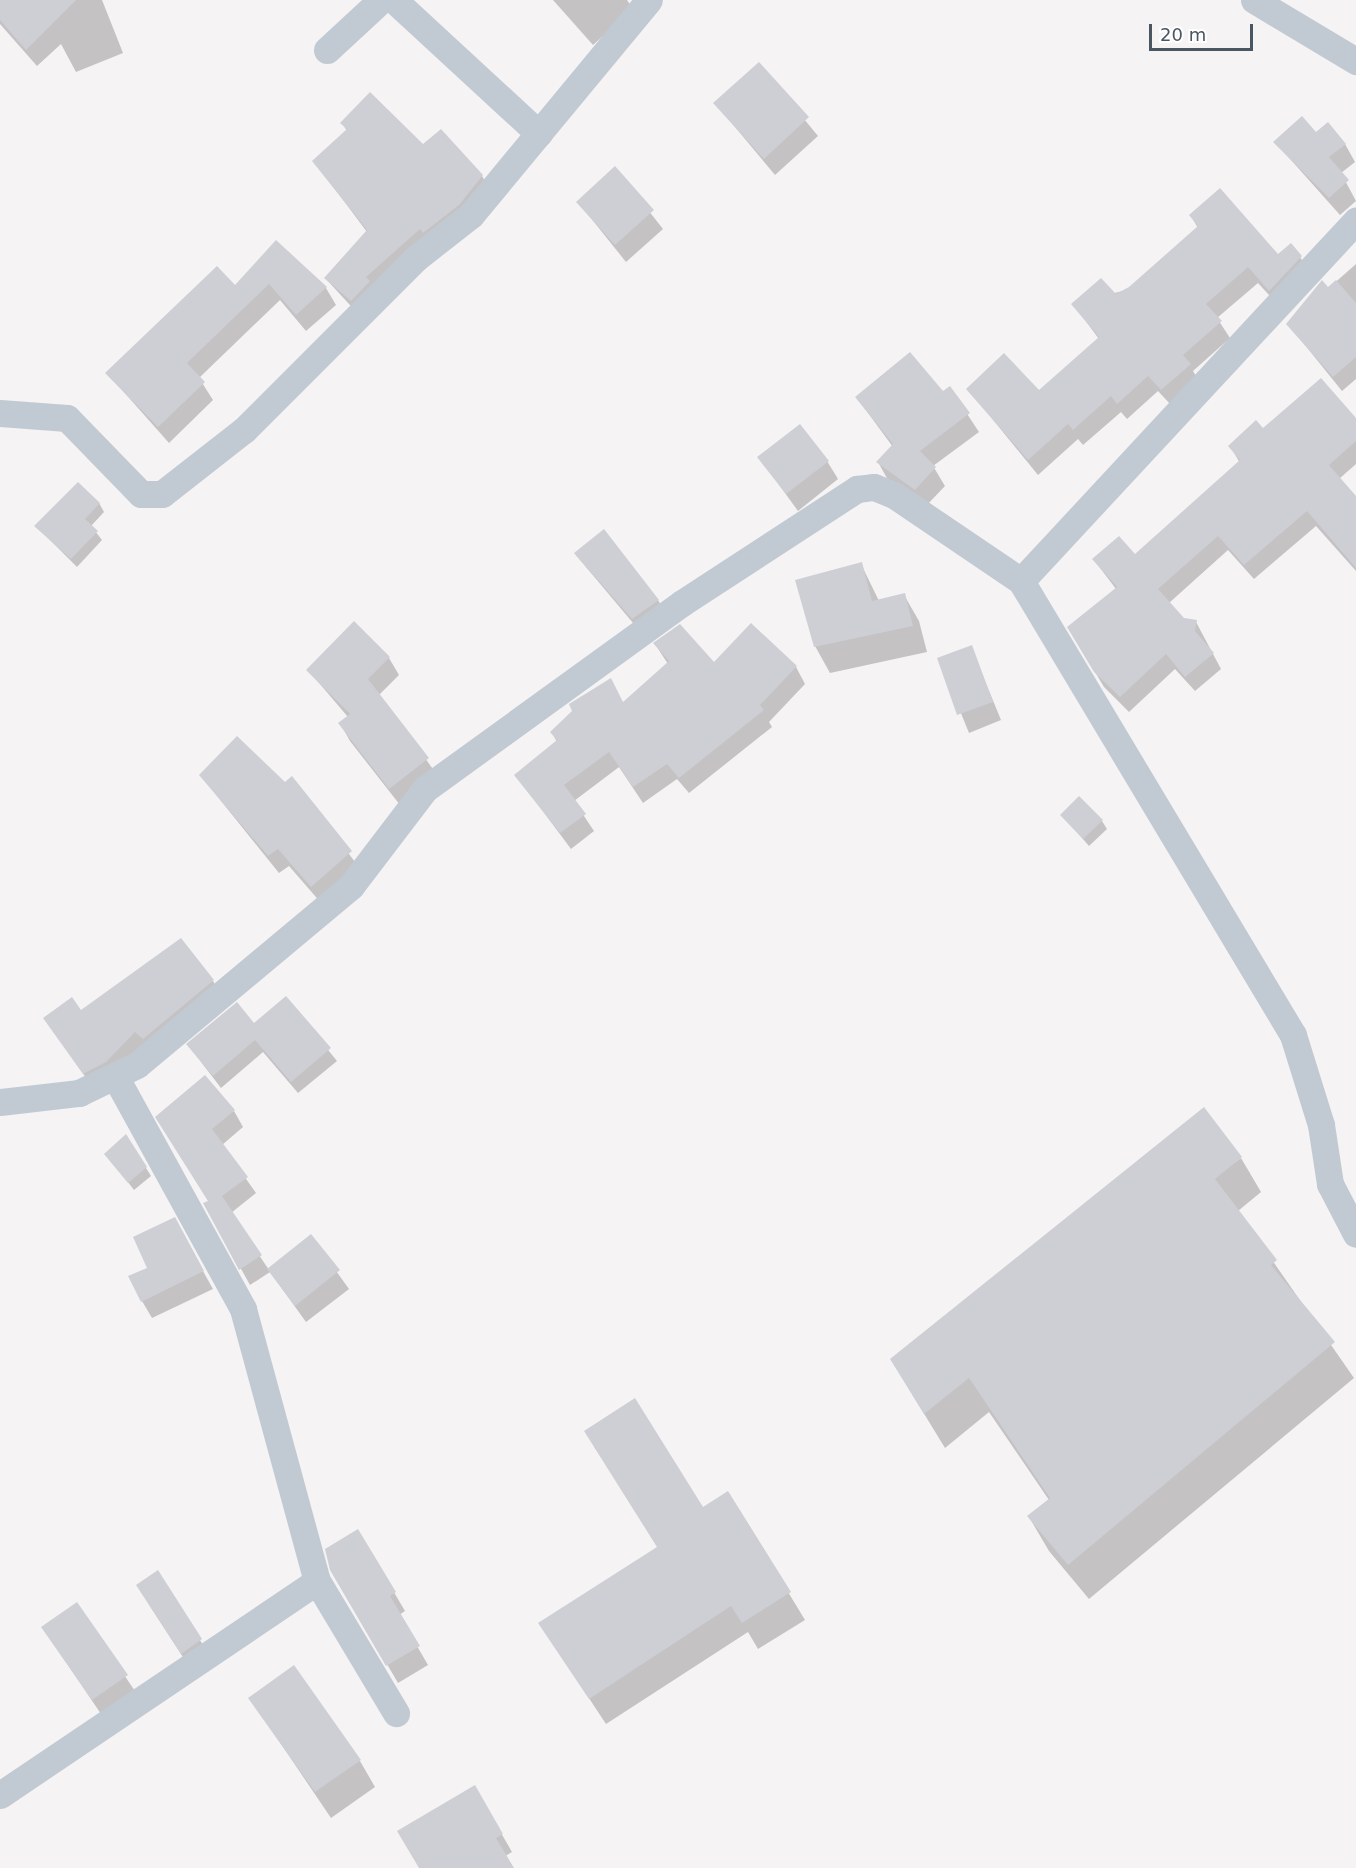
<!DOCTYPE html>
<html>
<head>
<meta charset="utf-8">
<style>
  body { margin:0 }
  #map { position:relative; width:1356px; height:1868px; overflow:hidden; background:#f5f3f3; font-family:"DejaVu Sans",sans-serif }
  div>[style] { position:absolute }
  .shadow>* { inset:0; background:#0003 }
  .building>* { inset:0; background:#cdcfd5 }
  .street>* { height:27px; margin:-13.5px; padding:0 13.5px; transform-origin:13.5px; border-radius:13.5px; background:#c1cad2 }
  span { translate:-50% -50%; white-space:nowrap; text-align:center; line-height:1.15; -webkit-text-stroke:4.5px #fff; paint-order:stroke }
  .scale { position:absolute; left:1149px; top:24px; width:104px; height:27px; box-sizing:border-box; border:3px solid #4a5661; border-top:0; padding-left:8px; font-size:18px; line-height:21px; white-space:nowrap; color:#4a5661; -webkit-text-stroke:4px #fff; paint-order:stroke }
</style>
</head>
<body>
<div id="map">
  <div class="shadow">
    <i style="clip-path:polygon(0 0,102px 0,123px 53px,76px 72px,61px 44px,37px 66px,0 24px)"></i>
    <i style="clip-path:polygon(627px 0,633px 9px,593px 45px,553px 0)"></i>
    <i style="clip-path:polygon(759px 64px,818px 136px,775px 175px,715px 103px)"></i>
    <i style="clip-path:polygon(342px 123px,423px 146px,482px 176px,491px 191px,360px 316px,326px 279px,367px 232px,314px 161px,347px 131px)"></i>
    <i style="clip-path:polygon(1316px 134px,1345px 144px,1355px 162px,1341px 173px,1356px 201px,1340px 215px,1275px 142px)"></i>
    <i style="clip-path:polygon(615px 168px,663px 229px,626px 262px,578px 202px)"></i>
    <i style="clip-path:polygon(1191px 216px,1278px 256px,1300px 257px,1310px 273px,1279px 306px,1258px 283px,1217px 318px,1230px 338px,1193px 371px,1199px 381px,1171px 405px,1158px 391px,1127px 419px,1121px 412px,1083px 445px,1078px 439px,1038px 475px,968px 389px,1038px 392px,1099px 339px,1073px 304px,1130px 289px,1198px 228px)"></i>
    <i style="clip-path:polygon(276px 242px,326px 288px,336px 305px,306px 331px,280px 300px,199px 378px,213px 400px,169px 443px,107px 373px,235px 287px)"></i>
    <i style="clip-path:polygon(1356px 264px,1356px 379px,1342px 391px,1288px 324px)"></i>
    <i style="clip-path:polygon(950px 388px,979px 432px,933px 466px,945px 486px,925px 507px,888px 480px,878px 462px,893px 447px,857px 398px,943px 393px)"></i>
    <i style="clip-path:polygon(1356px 420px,1356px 464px,1339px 479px,1356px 498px,1356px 571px,1316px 526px,1254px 579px,1228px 550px,1169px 603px,1183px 620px,1196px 622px,1221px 669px,1195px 691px,1175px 669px,1129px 712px,1104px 687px,1069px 628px,1116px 589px,1094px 560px,1135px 556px,1240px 463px,1230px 446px,1263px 430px)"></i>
    <i style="clip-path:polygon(759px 457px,827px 461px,838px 479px,798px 511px)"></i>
    <i style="clip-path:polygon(99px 503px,104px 512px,91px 526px,102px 540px,77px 567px,36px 526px)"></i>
    <i style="clip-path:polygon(575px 554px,658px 600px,668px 618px,644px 636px)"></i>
    <i style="clip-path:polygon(861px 564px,879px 601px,904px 595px,919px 621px,927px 652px,830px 673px,815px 646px)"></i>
    <i style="clip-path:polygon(655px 644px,714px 664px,796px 667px,805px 684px,769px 722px,772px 727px,689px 793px,677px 779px,643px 803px,619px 767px,574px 801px,594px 831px,571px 849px,516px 775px,557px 742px,552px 733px,623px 704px,668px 664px)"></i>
    <i style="clip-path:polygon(971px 647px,1001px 720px,969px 733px,939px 659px)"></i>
    <i style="clip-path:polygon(389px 658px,399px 675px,379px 695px,438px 776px,400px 805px,350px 741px,340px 723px,348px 717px,308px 670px)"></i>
    <i style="clip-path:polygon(201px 776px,285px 784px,292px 778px,361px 870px,322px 904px,289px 866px,279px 873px)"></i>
    <i style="clip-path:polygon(1062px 815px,1102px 821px,1107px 829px,1089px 846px)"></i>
    <i style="clip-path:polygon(213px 981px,222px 997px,93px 1088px,45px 1018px)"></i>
    <i style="clip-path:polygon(286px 998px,337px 1061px,298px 1093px,263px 1052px,221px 1088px,188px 1045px,254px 1025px)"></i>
    <i style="clip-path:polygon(234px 1111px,243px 1127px,222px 1145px,256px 1193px,231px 1213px,269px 1270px,311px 1236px,349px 1289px,306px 1322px,270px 1272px,250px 1285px,205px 1204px,209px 1202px,167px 1134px)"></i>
    <i style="clip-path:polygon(106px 1154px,146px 1168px,151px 1176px,134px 1190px)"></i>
    <i style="clip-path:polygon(1241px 1158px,1261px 1192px,1238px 1211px,1354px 1378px,1089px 1599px,1049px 1551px,1029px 1517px,1049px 1500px,989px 1412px,945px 1448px,912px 1394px)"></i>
    <i style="clip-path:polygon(184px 1237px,213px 1289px,152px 1318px,142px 1301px,149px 1268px)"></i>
    <i style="clip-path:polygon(728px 1493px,805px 1620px,758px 1649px,748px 1632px,606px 1724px,540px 1624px,658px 1548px)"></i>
    <i style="clip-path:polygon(358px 1531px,405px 1611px,399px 1615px,428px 1665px,398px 1683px,332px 1570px)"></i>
    <i style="clip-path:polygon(158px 1572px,211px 1658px,192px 1671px,148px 1603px)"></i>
    <i style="clip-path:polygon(76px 1604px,137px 1694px,103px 1717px,43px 1628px)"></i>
    <i style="clip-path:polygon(250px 1698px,360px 1761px,375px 1787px,331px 1818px)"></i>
    <i style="clip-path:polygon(475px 1788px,512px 1852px,505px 1856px,513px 1868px,420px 1868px)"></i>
  </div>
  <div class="building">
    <i style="clip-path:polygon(0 0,76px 0,26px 50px,0 20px)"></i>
    <i style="clip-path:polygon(759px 62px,809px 117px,764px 159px,713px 103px)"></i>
    <i style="clip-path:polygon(370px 92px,423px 144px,441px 129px,483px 175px,459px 205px,423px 233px,420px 229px,366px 277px,370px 281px,351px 301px,324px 278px,367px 230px,312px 161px,347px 129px,340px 123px)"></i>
    <i style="clip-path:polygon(1302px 116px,1316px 132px,1328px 122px,1346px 144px,1329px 157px,1349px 180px,1329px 198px,1273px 142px)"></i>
    <i style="clip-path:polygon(615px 166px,654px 210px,615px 245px,576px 202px)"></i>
    <i style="clip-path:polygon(1220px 188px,1278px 254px,1291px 243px,1302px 256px,1269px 291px,1248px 267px,1206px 304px,1222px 321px,1183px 355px,1191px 364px,1161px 390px,1148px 376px,1117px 404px,1111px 396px,1073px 430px,1068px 424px,1028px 460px,966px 389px,1004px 353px,1039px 390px,1099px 337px,1071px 304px,1101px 278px,1116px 294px,1129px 287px,1198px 226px,1189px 215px)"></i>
    <i style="clip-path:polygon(276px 240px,327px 287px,296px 315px,269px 284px,187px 363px,205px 382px,158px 427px,105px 373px,217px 266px,235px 285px)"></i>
    <i style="clip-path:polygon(1322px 280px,1328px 287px,1336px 280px,1356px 303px,1356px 357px,1333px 377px,1286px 324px)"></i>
    <i style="clip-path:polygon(910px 352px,943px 391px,950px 386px,970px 413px,920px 451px,936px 467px,915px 490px,876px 462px,893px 444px,855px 397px)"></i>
    <i style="clip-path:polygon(1321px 378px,1356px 418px,1356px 441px,1329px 465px,1356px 496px,1356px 568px,1307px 511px,1244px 565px,1218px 536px,1158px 589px,1184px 618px,1197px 620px,1195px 631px,1214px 653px,1185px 677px,1166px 654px,1120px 697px,1094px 672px,1067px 627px,1117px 587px,1092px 559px,1119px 536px,1135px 554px,1240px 460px,1228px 446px,1256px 420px,1263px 428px)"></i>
    <i style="clip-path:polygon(800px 424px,829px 461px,786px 494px,757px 457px)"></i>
    <i style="clip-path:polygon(78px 482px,100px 503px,85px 519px,98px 531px,71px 559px,34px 526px)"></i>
    <i style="clip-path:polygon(604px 529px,659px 600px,632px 619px,574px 553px)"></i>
    <i style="clip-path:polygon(862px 562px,872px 601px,905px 593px,913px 626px,814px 647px,795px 580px)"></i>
    <i style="clip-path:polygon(354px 621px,390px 657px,368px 679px,429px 758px,389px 789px,338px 723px,350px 714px,306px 670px)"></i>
    <i style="clip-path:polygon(751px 623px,797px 666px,760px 705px,764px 710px,679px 778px,667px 764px,633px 787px,609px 752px,564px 785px,586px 814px,560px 833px,514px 775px,557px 740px,550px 732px,572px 711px,569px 704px,611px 678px,623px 702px,669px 661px,653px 643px,680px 624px,714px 662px)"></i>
    <i style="clip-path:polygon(972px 645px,993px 702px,957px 715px,937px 658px)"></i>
    <i style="clip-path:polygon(237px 736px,285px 782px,292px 776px,352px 851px,311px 887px,278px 849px,268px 856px,199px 775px)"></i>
    <i style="clip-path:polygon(1079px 796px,1103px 820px,1083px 839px,1060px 815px)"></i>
    <i style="clip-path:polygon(181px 938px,214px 980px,143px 1039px,135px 1032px,106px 1062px,83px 1074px,43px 1018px,72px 997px,81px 1010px)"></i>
    <i style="clip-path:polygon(286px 996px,331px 1048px,291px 1082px,255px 1040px,213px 1076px,186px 1044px,237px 1002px,254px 1023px)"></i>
    <i style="clip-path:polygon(205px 1075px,235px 1110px,212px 1129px,248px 1177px,222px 1196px,262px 1255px,239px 1270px,203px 1203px,208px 1201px,155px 1117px)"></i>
    <i style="clip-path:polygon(1204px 1107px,1242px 1157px,1215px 1179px,1277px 1260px,1271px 1265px,1335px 1342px,1068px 1565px,1027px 1516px,1050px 1498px,969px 1378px,924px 1414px,890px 1359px)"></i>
    <i style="clip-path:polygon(126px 1134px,147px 1167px,128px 1183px,104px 1154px)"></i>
    <i style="clip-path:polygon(175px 1217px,204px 1271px,141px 1302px,128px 1276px,147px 1268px,133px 1237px)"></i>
    <i style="clip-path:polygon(311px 1234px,340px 1270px,295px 1306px,267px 1269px)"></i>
    <i style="clip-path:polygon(635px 1398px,703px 1507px,728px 1491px,791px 1592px,742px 1623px,731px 1606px,589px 1699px,538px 1623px,657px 1547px,584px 1431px)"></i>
    <i style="clip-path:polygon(358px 1529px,396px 1592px,390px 1596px,420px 1646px,386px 1666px,330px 1570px,325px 1549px)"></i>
    <i style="clip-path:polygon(158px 1570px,202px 1639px,181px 1654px,136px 1585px)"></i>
    <i style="clip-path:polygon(77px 1602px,128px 1675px,92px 1700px,41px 1627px)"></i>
    <i style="clip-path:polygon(294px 1665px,361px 1760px,315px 1792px,248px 1698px)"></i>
    <i style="clip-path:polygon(475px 1785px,503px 1834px,496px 1838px,514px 1868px,419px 1868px,397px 1831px)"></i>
  </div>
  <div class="street">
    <i style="left:394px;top:0;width:197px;rotate:42.7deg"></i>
    <i style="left:1254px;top:0;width:119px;rotate:30.9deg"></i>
    <i style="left:327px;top:50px;width:74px;rotate:-42.8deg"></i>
    <i style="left:0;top:413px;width:67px;rotate:4.3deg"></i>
    <i style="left:67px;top:418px;width:106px;rotate:45.8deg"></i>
    <i style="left:141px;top:494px;width:21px"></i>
    <i style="left:162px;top:494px;width:104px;rotate:-38deg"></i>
    <i style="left:244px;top:430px;width:243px;rotate:-45deg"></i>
    <i style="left:416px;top:258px;width:70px;rotate:-38deg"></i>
    <i style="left:471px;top:215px;width:279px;rotate:-50.4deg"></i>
    <i style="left:1021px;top:581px;width:492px;rotate:-47.1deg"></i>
    <i style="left:115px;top:1076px;width:266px;rotate:61.2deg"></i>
    <i style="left:243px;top:1309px;width:282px;rotate:74.8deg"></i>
    <i style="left:317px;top:1581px;width:154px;rotate:59.1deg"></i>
    <i style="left:0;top:1102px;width:80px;rotate:-6.5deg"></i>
    <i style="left:79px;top:1093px;width:64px;rotate:-25.8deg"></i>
    <i style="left:137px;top:1065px;width:279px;rotate:-39.9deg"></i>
    <i style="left:351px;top:886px;width:122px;rotate:-52.7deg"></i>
    <i style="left:425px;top:789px;width:317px;rotate:-35.9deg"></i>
    <i style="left:682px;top:603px;width:209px;rotate:-33.1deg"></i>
    <i style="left:857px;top:489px;width:17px;rotate:-7deg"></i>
    <i style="left:874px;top:487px;width:22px;rotate:22deg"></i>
    <i style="left:894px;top:495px;width:153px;rotate:34.1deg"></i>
    <i style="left:1021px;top:581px;width:529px;rotate:59.07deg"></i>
    <i style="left:1293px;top:1035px;width:94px;rotate:72.7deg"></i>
    <i style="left:1321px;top:1125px;width:60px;rotate:81.3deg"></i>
    <i style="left:1330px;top:1184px;width:56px;rotate:62.5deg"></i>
    <i style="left:0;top:1795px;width:382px;rotate:-34deg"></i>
  </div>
  <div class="scale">20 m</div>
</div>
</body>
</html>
